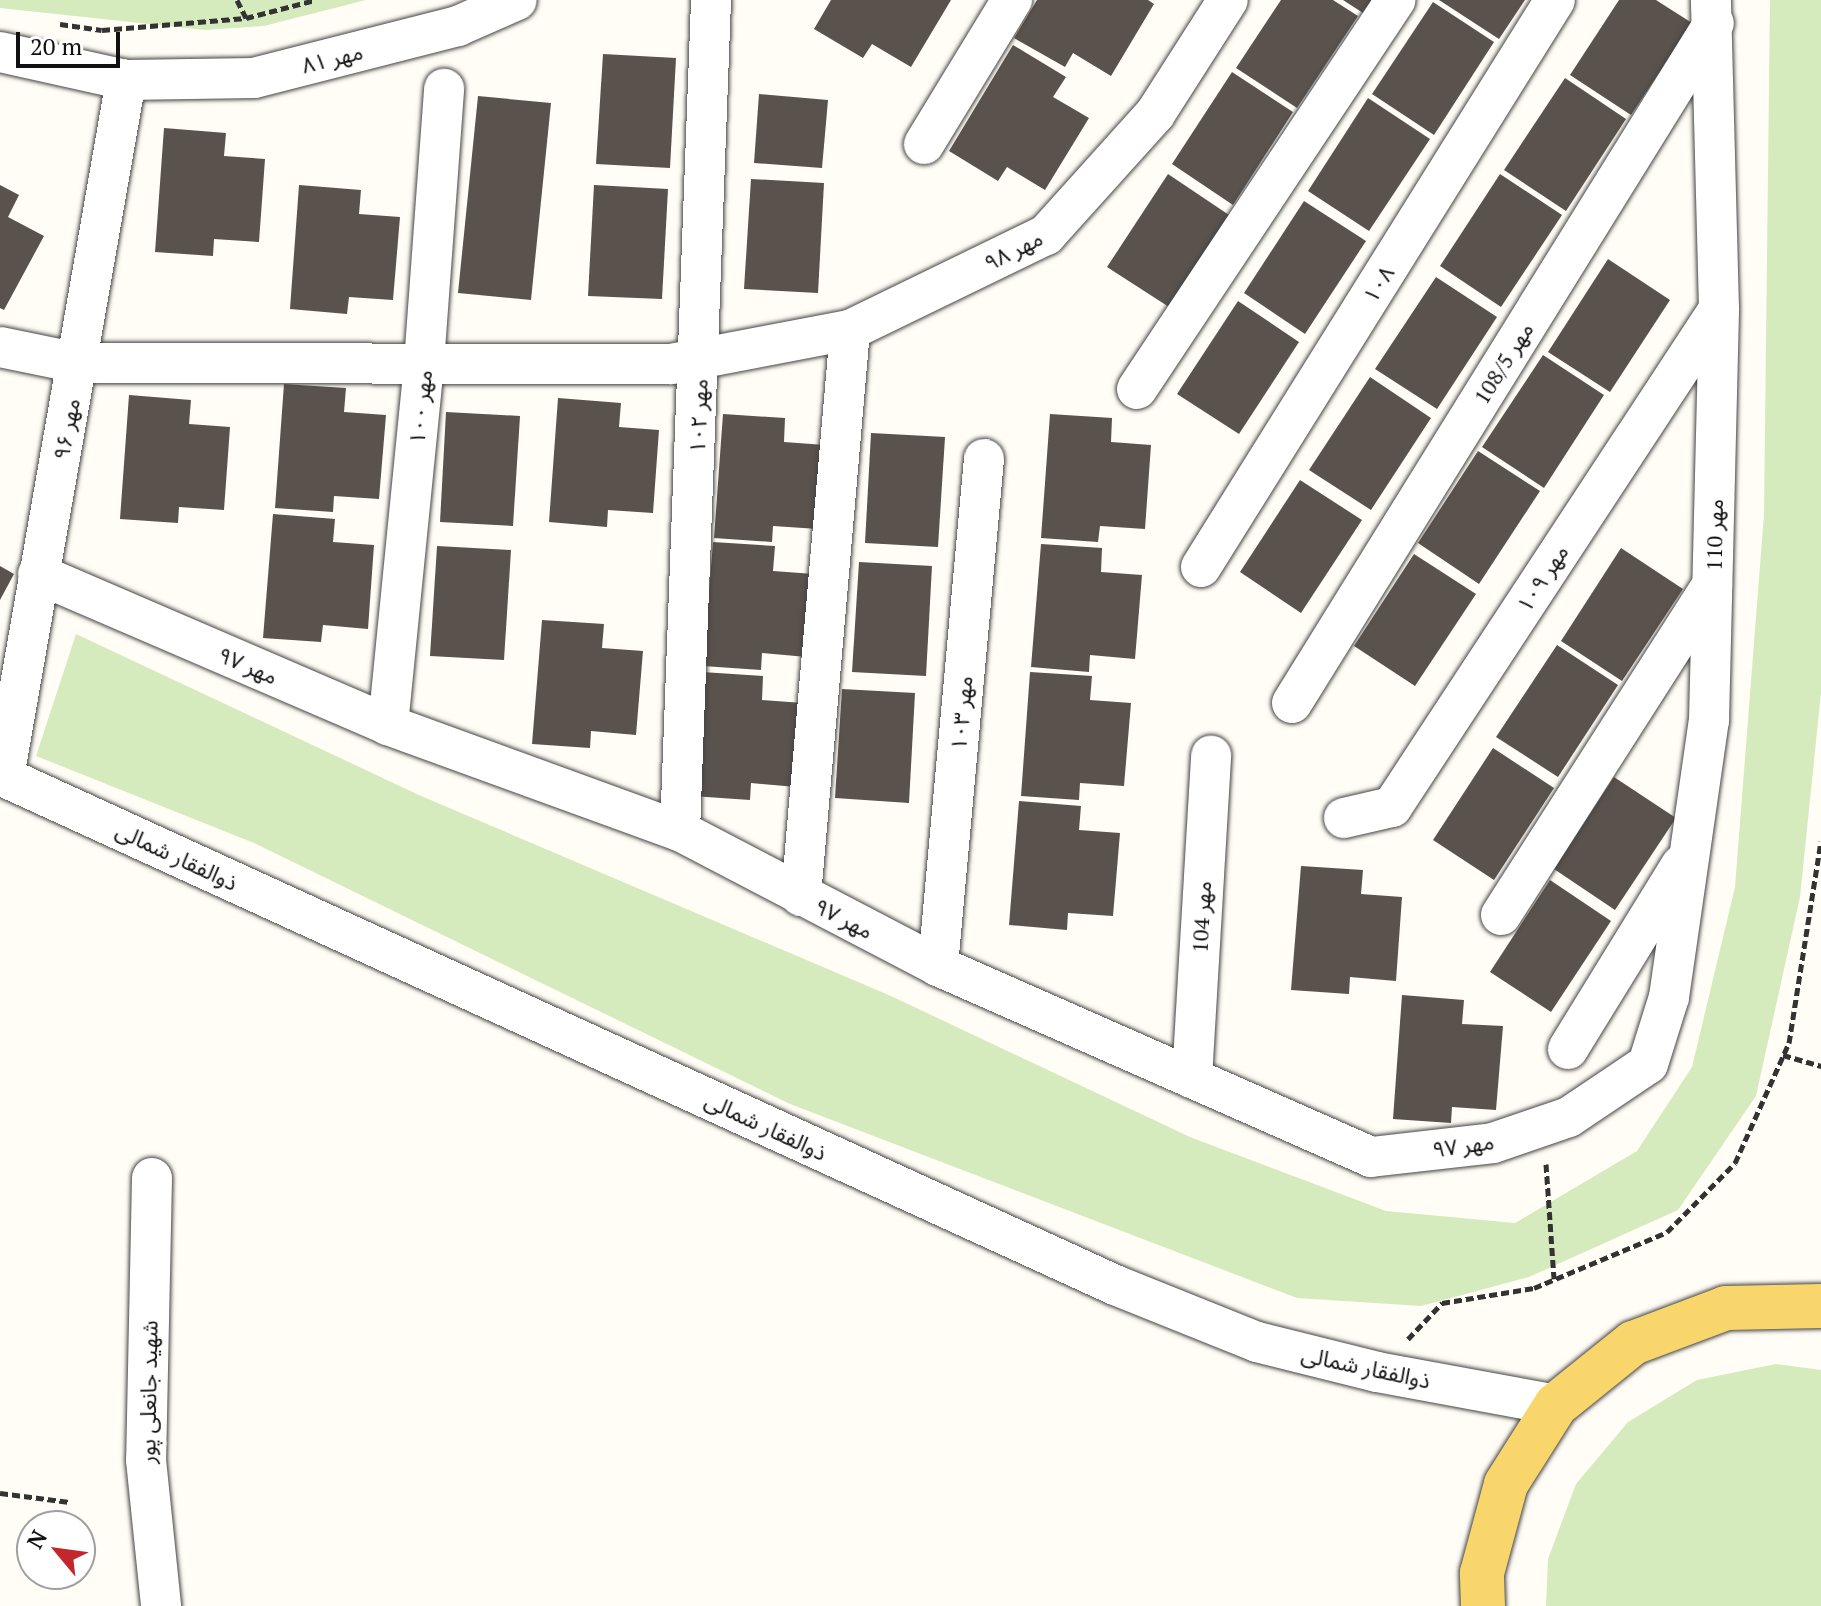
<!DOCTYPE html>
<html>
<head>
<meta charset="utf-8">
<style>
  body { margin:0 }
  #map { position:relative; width:1821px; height:1606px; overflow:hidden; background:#fffdf5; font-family:"PT Serif","Noto Sans Arabic",serif }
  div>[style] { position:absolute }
  .green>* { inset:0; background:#d5ebbd }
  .building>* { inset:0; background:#5a524d }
  .path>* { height:5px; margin-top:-2.5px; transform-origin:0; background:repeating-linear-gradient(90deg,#333 0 8px,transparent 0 12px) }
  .roads { filter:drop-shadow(0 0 2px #444) drop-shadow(0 0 2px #444) }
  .minor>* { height:40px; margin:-20px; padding:0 20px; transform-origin:20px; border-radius:20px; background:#fff }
  .major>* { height:44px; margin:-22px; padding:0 22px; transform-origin:22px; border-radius:22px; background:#f9d66b }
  span { translate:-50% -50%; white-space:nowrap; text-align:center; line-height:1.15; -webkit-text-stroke:8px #fff; paint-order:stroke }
  .street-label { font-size:22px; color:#111 }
  .north { position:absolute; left:16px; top:1510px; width:80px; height:80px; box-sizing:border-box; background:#fff; border:2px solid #a0a0a0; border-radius:50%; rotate:299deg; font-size:22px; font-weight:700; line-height:32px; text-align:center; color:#111 }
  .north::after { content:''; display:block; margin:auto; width:28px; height:36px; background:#c4262e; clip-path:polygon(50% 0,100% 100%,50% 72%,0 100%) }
  .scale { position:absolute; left:16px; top:32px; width:104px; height:36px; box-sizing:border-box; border:4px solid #111; border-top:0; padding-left:10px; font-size:24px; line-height:28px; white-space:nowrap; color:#111; -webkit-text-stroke:6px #fff; paint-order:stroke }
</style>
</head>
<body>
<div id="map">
  <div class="green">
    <i style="clip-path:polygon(0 0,366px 0,264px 26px,205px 30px,0 8px)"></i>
    <i style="clip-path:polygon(1770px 0,1821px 0,1821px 693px,1800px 897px,1756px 1096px,1678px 1210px,1529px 1277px,1421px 1306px,1297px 1298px,790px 1104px,254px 843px,36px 756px,76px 634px,419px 795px,891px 996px,1190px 1137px,1386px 1211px,1515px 1223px,1637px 1151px,1692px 1067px,1735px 887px,1764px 514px)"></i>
    <i style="clip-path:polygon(1776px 1364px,1821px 1370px,1821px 1606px,1546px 1606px,1548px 1559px,1576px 1484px,1628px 1422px,1697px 1380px)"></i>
  </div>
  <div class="building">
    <i style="clip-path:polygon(831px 0,951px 0,911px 67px,872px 44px,863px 58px,814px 29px)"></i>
    <i style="clip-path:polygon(1037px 0,1148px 0,1154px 4px,1111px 76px,1073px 53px,1065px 67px,1014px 38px)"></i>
    <i style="clip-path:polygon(1281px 0,1333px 0,1358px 16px,1297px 108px,1236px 68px)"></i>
    <i style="clip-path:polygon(1343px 0,1372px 0,1363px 13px)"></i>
    <i style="clip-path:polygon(1439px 0,1525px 0,1499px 39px)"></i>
    <i style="clip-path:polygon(1619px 0,1656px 0,1692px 23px,1631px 115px,1570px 75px)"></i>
    <i style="clip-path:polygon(1433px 2px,1494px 42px,1434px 135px,1372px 94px)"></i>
    <i style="clip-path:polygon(1013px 45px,1066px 77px,1053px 97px,1089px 118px,1045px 190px,1007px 167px,998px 181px,949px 151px)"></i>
    <i style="clip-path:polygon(603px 54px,676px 58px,670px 168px,596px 164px)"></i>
    <i style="clip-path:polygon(1232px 72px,1293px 112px,1233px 205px,1172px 164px)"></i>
    <i style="clip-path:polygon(1565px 78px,1626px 119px,1566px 211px,1504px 170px)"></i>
    <i style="clip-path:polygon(759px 94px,828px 100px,822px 168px,754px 163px)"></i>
    <i style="clip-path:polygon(478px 96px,551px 103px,531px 300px,458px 293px)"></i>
    <i style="clip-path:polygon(1368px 98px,1430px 139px,1369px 231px,1308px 191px)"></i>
    <i style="clip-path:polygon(164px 128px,226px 133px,224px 156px,265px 159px,259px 242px,214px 239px,213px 256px,155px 252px)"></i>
    <i style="clip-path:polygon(1168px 174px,1229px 215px,1169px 307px,1107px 267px)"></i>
    <i style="clip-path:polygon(1500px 174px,1562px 215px,1501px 307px,1440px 266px)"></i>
    <i style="clip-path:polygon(751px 179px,824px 183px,818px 293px,744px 289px)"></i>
    <i style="clip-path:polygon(0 185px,19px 195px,8px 217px,44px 236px,4px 310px,0 308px)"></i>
    <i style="clip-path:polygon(299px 185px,361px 190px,359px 214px,400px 217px,393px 300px,349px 297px,347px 314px,290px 309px)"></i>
    <i style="clip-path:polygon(594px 185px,668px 189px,662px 299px,588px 296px)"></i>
    <i style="clip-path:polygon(1304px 201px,1366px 241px,1305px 334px,1244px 293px)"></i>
    <i style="clip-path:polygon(1608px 259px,1670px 300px,1610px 392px,1548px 352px)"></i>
    <i style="clip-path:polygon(1436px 277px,1497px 317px,1437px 409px,1375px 369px)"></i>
    <i style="clip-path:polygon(1238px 301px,1299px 342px,1239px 434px,1177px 394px)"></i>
    <i style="clip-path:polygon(1543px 355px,1604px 395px,1544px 488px,1482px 447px)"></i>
    <i style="clip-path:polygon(1370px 377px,1431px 418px,1371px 510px,1309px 470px)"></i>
    <i style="clip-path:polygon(284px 384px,346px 388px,344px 412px,386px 415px,379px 499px,334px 496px,333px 512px,275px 508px)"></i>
    <i style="clip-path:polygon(129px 395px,191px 400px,189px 424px,230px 427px,224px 510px,179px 507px,178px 523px,120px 519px)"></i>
    <i style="clip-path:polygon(558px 398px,621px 403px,619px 427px,659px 430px,653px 513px,608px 510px,607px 527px,549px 522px)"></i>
    <i style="clip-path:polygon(446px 412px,520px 416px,513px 526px,440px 522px)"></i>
    <i style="clip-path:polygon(723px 414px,785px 418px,784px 442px,825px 445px,818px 529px,773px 526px,772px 542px,714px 538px)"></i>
    <i style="clip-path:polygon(1050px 414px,1112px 418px,1111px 442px,1151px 445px,1145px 529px,1100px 526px,1098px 542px,1041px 538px)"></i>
    <i style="clip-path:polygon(871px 433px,945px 437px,938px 547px,865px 543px)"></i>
    <i style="clip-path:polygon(1478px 451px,1540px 491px,1479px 584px,1418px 543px)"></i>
    <i style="clip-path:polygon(1300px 480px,1362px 520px,1301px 613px,1240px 572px)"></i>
    <i style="clip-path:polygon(273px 514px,335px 519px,333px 542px,374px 545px,368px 629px,323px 625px,321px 642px,263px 638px)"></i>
    <i style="clip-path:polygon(713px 542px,775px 546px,773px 571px,814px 574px,807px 657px,762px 653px,761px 670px,703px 666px)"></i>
    <i style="clip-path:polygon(1041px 544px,1102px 548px,1101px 572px,1142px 575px,1135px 659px,1090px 655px,1089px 672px,1031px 667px)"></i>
    <i style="clip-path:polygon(437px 546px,511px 550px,504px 660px,430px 656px)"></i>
    <i style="clip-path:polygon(1621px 548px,1683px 589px,1622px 681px,1561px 641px)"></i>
    <i style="clip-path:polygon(1414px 554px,1476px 594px,1415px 686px,1354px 646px)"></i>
    <i style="clip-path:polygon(859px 562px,932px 566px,926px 676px,852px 672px)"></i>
    <i style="clip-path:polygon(0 566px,14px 574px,0 600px)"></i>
    <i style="clip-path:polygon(542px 620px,604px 624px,602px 648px,643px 651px,636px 735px,591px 731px,590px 748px,532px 744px)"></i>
    <i style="clip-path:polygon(1557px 645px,1618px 685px,1558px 777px,1496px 737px)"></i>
    <i style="clip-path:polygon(702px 672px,763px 676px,762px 700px,803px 703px,796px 787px,751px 783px,750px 800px,692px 796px)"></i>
    <i style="clip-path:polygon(1030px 672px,1092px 676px,1090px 700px,1131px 703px,1124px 786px,1080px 783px,1079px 800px,1021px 796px)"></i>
    <i style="clip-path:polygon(842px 689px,915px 693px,909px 803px,835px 798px)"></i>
    <i style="clip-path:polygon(1493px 748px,1554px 788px,1494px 880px,1433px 840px)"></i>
    <i style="clip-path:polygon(1614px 777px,1676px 818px,1615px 910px,1554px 869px)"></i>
    <i style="clip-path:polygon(1019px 801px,1081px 806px,1079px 830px,1120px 833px,1113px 916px,1068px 913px,1067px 930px,1009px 925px)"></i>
    <i style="clip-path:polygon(1301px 866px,1363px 870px,1361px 894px,1402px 897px,1396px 981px,1350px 977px,1349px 994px,1291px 990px)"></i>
    <i style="clip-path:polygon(1550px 880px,1611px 921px,1551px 1012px,1490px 972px)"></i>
    <i style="clip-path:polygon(1402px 995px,1464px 1000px,1462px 1024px,1503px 1026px,1496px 1110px,1452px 1107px,1451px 1123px,1393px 1119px)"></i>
  </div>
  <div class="path">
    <i style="left:237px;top:0;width:20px;rotate:63deg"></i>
    <i style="left:60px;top:24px;width:42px;rotate:8.1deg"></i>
    <i style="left:102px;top:30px;width:144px;rotate:-4.8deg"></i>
    <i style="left:246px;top:18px;width:71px;rotate:-14.6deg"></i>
    <i style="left:1783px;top:1055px;width:40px;rotate:16deg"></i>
    <i style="left:1546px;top:1164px;width:115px;rotate:86deg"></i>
    <i style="left:1408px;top:1339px;width:50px;rotate:-46.6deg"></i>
    <i style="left:1442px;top:1303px;width:93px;rotate:-9.3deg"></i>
    <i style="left:1534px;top:1288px;width:144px;rotate:-22.8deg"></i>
    <i style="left:1667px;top:1232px;width:97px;rotate:-45.4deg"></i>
    <i style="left:1735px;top:1163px;width:132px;rotate:-65.8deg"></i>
    <i style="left:1789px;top:1043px;width:204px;rotate:-81deg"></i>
    <i style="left:0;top:1493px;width:70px;rotate:7.4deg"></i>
  </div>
  <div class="roads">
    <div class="minor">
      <i style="left:0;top:52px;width:129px;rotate:12.5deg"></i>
      <i style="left:126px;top:80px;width:128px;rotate:-0.9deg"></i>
      <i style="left:254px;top:78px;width:211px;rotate:-14.3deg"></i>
      <i style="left:458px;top:26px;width:64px;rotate:-23.8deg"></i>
      <i style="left:924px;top:144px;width:169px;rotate:-58.6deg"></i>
      <i style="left:0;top:347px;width:80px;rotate:11.6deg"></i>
      <i style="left:78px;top:363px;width:593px;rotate:0.1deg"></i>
      <i style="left:671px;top:364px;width:182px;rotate:-10.8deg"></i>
      <i style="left:850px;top:330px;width:218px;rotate:-25.9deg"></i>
      <i style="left:1046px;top:235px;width:163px;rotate:-48deg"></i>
      <i style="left:1155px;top:114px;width:135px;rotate:-57.4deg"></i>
      <i style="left:1137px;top:389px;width:467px;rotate:-56.4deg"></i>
      <i style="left:1201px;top:567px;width:668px;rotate:-58.02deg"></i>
      <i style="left:38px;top:574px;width:381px;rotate:23.3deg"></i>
      <i style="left:388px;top:725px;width:311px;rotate:20deg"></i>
      <i style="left:680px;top:831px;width:291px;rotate:27.6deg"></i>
      <i style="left:938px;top:966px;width:473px;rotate:23.8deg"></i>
      <i style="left:1371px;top:1157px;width:123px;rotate:-6.5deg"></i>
      <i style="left:1493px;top:1143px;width:80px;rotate:-18.9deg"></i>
      <i style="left:1569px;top:1117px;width:95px;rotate:-33.9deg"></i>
      <i style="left:1648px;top:1064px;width:70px;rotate:-72.6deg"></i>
      <i style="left:1669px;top:997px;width:279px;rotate:-81.8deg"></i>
      <i style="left:1709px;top:721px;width:412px;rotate:-88.6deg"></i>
      <i style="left:1719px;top:309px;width:309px;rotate:-91.5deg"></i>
      <i style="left:1292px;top:703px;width:800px;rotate:-58.18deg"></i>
      <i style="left:388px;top:725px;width:364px;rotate:-84.3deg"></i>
      <i style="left:424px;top:363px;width:275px;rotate:-85.8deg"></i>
      <i style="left:0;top:775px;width:1226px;rotate:24.58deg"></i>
      <i style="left:1115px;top:1285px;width:153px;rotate:21.9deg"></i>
      <i style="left:1257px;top:1342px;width:124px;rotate:14deg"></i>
      <i style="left:1377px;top:1372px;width:182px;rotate:10.4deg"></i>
      <i style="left:4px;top:777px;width:708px;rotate:-80.07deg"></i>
      <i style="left:1344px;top:818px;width:49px;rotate:-12.9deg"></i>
      <i style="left:1392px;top:807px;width:596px;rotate:-56.71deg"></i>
      <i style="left:680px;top:831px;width:832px;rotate:-87.86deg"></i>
      <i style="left:801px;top:896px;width:568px;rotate:-85.05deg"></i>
      <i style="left:1501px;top:915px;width:392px;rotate:-57.4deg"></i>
      <i style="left:938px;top:966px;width:509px;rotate:-84.82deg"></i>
      <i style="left:1568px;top:1049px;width:216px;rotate:-58.4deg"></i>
      <i style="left:1192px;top:1078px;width:323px;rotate:-86.6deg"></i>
      <i style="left:152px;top:1178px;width:282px;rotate:91.2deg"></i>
      <i style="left:146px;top:1460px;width:147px;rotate:84.1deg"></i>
    </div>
    <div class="major">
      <i style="left:1483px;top:1606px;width:33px;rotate:-92deg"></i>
      <i style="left:1482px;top:1573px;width:92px;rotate:-74.9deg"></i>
      <i style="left:1506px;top:1484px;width:93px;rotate:-57.7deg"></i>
      <i style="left:1556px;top:1405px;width:99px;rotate:-38.8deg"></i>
      <i style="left:1633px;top:1343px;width:99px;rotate:-20.6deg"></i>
      <i style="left:1726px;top:1308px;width:95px;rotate:-1.2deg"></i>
    </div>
  </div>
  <div class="street-label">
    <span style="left:332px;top:58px;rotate:-14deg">مهر ۸۱</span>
    <span style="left:1013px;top:250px;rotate:-27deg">مهر ۹۸</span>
    <span style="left:1378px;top:284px;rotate:-58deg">۱۰۸</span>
    <span style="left:1503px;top:363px;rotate:-58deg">مهر 108/5</span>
    <span style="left:420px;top:407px;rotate:-84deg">مهر ۱۰۰</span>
    <span style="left:698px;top:416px;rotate:-88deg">مهر ۱۰۲</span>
    <span style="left:66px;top:429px;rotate:-79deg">مهر ۹۶</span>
    <span style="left:1714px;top:535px;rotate:-89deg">مهر 110</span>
    <span style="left:1542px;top:578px;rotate:-57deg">مهر ۱۰۹</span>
    <span style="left:248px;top:665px;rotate:23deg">مهر ۹۷</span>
    <span style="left:961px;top:713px;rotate:-85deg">مهر ۱۰۳</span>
    <span style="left:177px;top:856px;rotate:25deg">ذوالفقار شمالی</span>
    <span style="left:1201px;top:917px;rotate:-87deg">مهر 104</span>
    <span style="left:844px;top:918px;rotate:27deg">مهر ۹۷</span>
    <span style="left:766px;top:1126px;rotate:25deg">ذوالفقار شمالی</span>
    <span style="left:1463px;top:1145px;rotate:-8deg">مهر ۹۷</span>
    <span style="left:1366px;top:1367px;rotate:12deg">ذوالفقار شمالی</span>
    <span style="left:148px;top:1392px;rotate:-89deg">شهید جانعلی پور</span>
  </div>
  <div class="north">N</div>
  <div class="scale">20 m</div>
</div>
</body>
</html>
